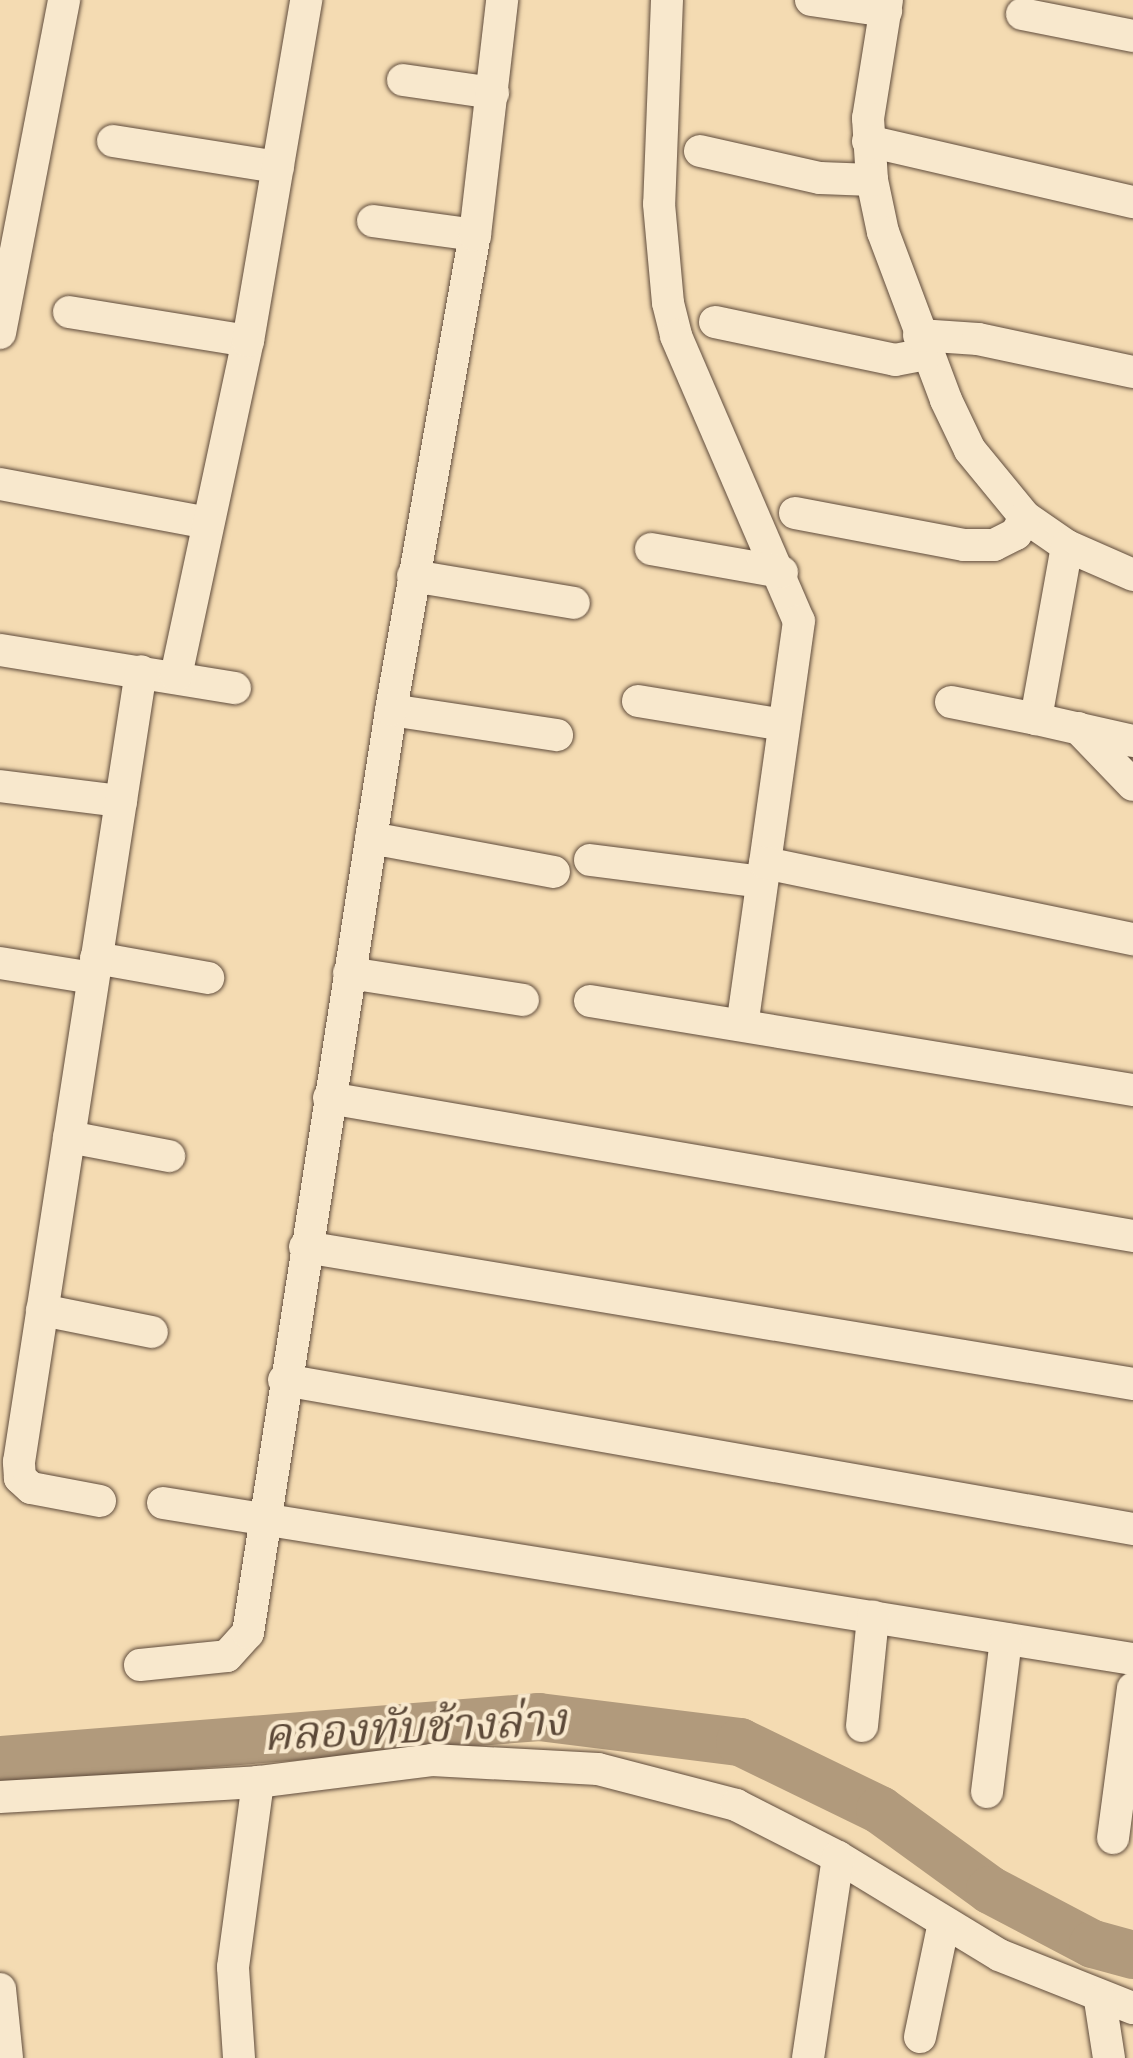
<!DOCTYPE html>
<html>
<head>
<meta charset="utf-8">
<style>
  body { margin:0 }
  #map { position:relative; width:1133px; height:2058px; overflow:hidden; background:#f4dbb2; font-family:"Sorts Mill Goudy","Noto Serif Thai",serif }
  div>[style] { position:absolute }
  .river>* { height:48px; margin:-24px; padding:0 24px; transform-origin:24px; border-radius:24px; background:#b19a7c }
  .roads { filter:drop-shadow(0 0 2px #604c3c) drop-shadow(0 0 2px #604c3c) }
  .minor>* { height:32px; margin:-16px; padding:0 16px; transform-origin:16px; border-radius:16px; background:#f8e8cd }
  span { translate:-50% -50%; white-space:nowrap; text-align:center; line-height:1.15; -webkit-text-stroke:8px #f8e8cd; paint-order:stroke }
  .water-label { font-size:45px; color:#5c4938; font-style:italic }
</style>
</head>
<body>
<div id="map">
  <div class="river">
    <i style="left:0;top:1760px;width:541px;rotate:-4.56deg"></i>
    <i style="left:539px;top:1717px;width:203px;rotate:7.1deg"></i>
    <i style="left:740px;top:1742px;width:156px;rotate:25.9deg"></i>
    <i style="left:880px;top:1810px;width:136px;rotate:36deg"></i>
    <i style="left:990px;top:1890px;width:116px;rotate:27.7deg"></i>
    <i style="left:1093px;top:1944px;width:41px;rotate:15.4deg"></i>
  </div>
  <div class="roads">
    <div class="minor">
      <i style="left:667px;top:0;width:204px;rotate:92.2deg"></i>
      <i style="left:659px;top:204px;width:99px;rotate:84.8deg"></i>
      <i style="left:668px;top:303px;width:34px;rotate:76deg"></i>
      <i style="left:676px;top:336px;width:310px;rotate:66.7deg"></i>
      <i style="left:799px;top:621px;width:408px;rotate:98deg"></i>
      <i style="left:811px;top:0;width:76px;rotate:8.3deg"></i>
      <i style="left:887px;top:0;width:120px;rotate:99.1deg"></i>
      <i style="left:868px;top:118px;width:62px;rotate:86.3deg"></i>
      <i style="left:872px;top:180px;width:53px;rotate:78.1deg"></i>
      <i style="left:883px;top:232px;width:179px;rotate:69.4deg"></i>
      <i style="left:946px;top:400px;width:55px;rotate:64.4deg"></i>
      <i style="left:970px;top:450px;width:87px;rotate:50.6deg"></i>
      <i style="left:1025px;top:517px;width:51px;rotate:34.6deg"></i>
      <i style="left:1067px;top:546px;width:72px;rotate:23.7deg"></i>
      <i style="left:1022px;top:14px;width:113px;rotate:11.2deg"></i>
      <i style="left:403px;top:80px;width:91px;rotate:8.2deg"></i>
      <i style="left:113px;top:141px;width:167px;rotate:9deg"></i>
      <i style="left:868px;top:141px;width:272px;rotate:13deg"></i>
      <i style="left:700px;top:151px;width:123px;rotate:12.7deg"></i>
      <i style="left:820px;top:178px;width:52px;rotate:2.2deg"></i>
      <i style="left:373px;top:221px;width:103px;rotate:7.8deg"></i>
      <i style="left:69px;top:312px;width:181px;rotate:9.2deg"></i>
      <i style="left:715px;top:322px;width:184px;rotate:11.9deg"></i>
      <i style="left:895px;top:360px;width:33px;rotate:-11deg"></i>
      <i style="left:0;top:333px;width:339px;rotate:-79.1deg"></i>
      <i style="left:919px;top:335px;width:59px;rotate:3.9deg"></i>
      <i style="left:978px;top:339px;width:158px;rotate:12deg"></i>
      <i style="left:0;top:484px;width:208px;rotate:10.6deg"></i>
      <i style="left:795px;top:513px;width:172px;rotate:10.7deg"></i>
      <i style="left:964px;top:545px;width:30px"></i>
      <i style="left:994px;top:545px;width:25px;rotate:-27deg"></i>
      <i style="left:1016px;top:534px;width:19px;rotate:-62deg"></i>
      <i style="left:1067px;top:546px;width:176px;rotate:100.2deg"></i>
      <i style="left:1036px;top:719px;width:99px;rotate:12.8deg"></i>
      <i style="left:651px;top:549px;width:133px;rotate:10deg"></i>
      <i style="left:413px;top:576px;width:163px;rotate:9.5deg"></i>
      <i style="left:0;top:650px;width:238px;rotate:9.2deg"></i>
      <i style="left:176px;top:676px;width:343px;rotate:-77.9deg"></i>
      <i style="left:248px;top:341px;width:346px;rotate:-80.3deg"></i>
      <i style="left:638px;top:701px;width:148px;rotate:9.3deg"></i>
      <i style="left:951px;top:702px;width:87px;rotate:11.3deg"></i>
      <i style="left:391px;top:710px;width:168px;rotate:8.6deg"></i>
      <i style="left:1078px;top:728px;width:79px;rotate:46deg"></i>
      <i style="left:0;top:786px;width:122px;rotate:7.1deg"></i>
      <i style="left:371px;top:838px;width:186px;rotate:10.5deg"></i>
      <i style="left:590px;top:860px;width:173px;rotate:7.3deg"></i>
      <i style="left:765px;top:863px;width:376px;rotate:11.7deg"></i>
      <i style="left:96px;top:958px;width:114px;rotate:10.1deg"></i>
      <i style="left:0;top:963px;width:94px;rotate:9.2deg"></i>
      <i style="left:349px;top:973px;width:176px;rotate:8.8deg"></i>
      <i style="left:590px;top:1001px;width:550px;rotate:9.31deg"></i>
      <i style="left:329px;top:1098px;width:816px;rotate:9.74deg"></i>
      <i style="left:69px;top:1137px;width:102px;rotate:10.8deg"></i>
      <i style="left:305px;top:1247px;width:839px;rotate:9.39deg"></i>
      <i style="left:42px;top:1310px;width:112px;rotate:11.3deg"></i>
      <i style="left:284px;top:1380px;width:862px;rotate:9.95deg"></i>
      <i style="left:100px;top:1501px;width:70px;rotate:-169.3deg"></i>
      <i style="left:31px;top:1488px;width:15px;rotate:-138deg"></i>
      <i style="left:20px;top:1478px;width:16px;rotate:-94deg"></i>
      <i style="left:19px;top:1462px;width:800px;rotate:-81.23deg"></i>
      <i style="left:163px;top:1503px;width:982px;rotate:9.14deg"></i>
      <i style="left:140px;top:1665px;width:87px;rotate:-5.9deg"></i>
      <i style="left:227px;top:1656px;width:31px;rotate:-48deg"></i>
      <i style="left:248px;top:1633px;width:934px;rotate:-81.19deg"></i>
      <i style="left:391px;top:710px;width:482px;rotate:-80deg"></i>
      <i style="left:475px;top:235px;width:237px;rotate:-83.4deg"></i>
      <i style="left:862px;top:1726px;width:110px;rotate:-84.2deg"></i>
      <i style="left:987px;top:1792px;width:154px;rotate:-82.9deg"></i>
      <i style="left:0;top:1797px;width:258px;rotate:-3.3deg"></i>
      <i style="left:258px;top:1782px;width:175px;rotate:-7.2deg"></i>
      <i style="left:432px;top:1760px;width:166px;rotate:3.1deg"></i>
      <i style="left:598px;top:1769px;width:143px;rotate:14.6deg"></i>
      <i style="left:736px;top:1805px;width:114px;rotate:27deg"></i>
      <i style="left:838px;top:1857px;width:188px;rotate:31.3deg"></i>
      <i style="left:999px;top:1955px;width:144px;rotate:21.6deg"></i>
      <i style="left:1113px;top:1838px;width:151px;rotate:-82.4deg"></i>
      <i style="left:0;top:1989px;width:69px;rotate:84.2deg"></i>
      <i style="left:1100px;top:2000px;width:59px;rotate:81.2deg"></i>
      <i style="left:920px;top:2037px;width:117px;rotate:-78.2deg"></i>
      <i style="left:239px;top:2058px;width:91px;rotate:-93.8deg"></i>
      <i style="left:233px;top:1967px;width:187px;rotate:-82.3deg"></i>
      <i style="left:808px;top:2058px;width:203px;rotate:-81.5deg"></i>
    </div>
  </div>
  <div class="water-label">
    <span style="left:415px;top:1732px;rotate:-3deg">คลองทับช้างล่าง</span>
  </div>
</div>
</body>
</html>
